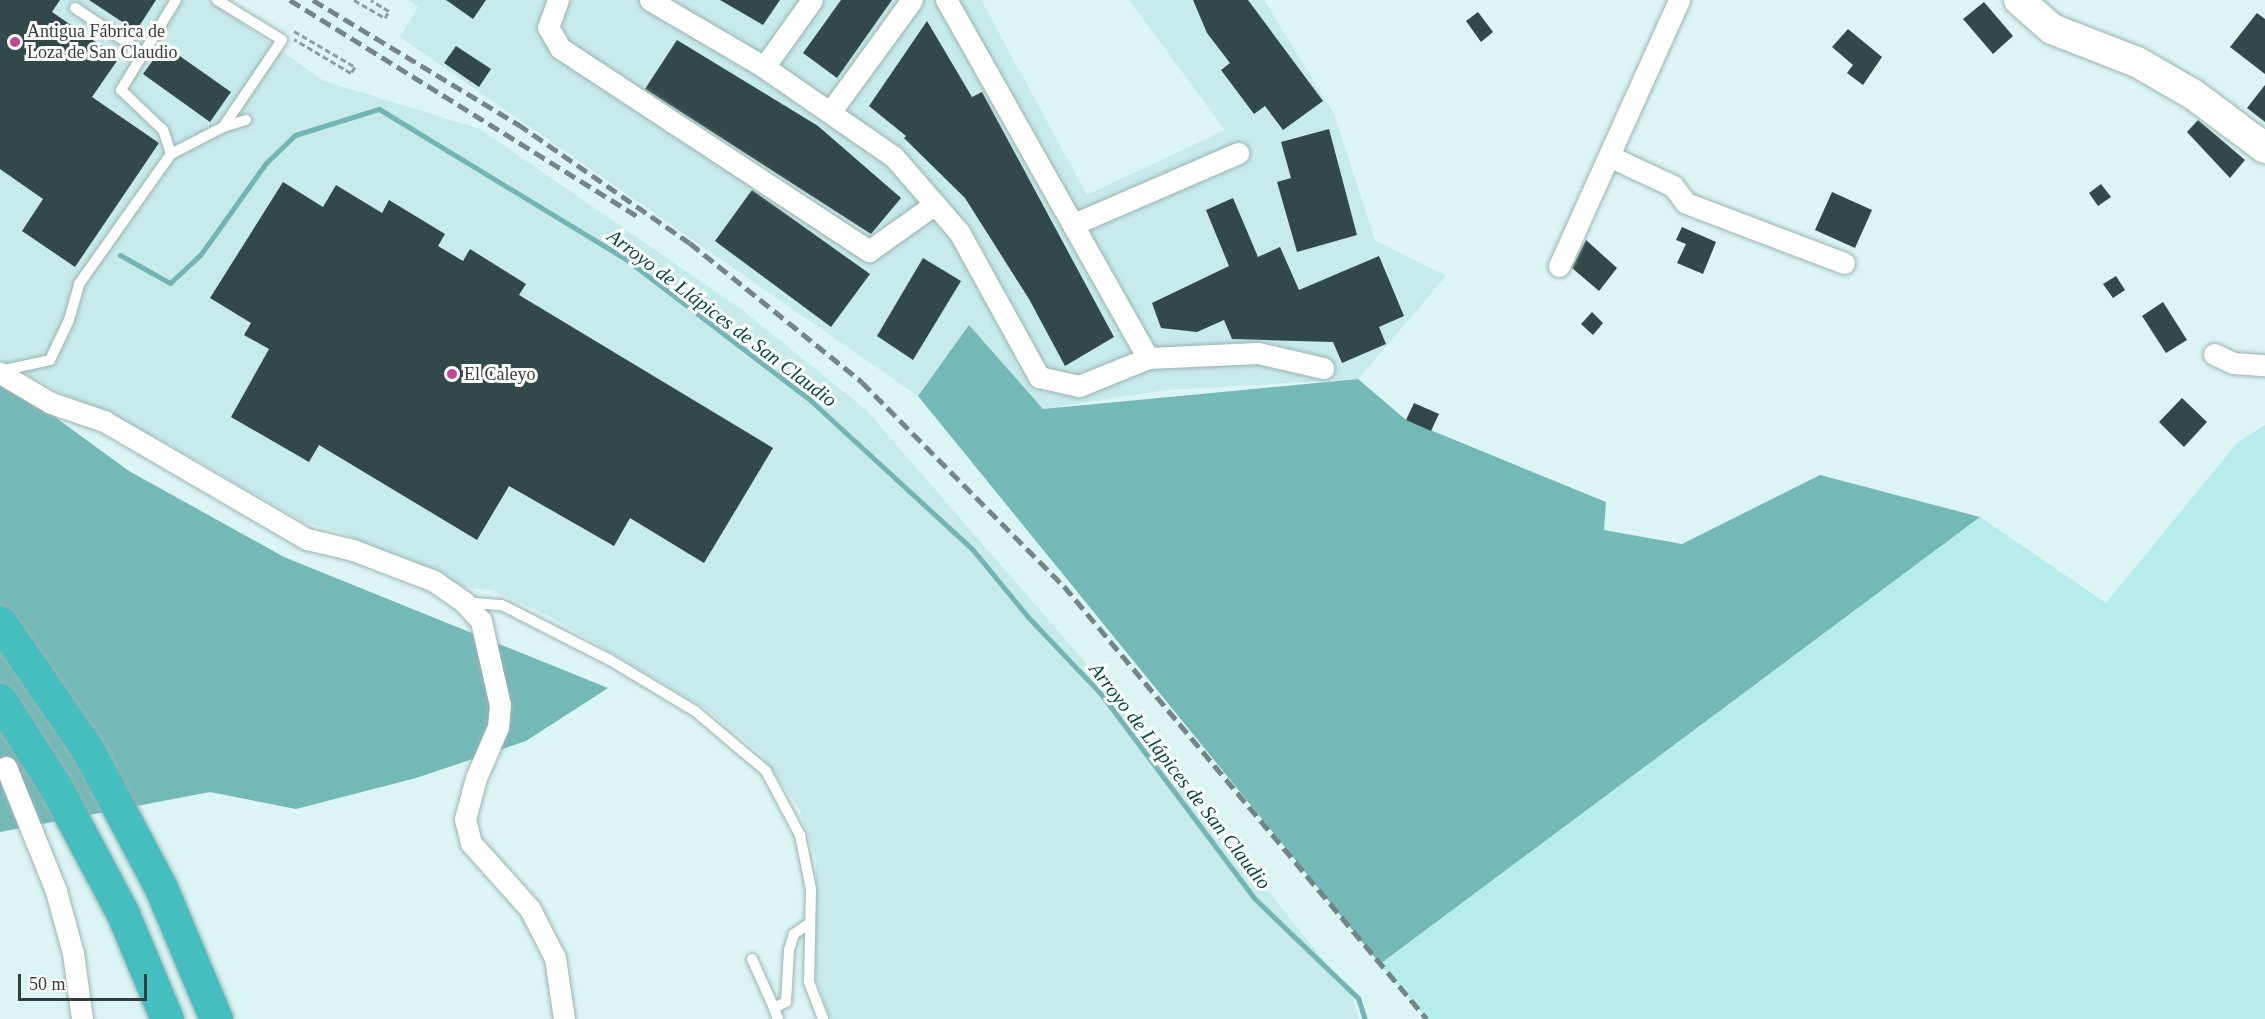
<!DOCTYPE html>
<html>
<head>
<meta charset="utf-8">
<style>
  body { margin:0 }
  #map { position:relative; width:2265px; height:1019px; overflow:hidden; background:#daf5f4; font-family:Georgia,serif }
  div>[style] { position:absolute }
  .built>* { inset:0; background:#c7eaea }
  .green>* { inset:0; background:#b6edec }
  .forest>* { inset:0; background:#75b8b8 }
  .stream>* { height:5px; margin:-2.5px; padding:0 2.5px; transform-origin:2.5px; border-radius:2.5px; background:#72b5b4 }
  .building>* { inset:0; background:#324949 }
  .path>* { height:3px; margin-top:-1.5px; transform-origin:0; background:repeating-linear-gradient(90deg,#8b9e9e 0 6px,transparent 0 9px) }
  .roads { filter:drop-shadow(0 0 2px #9ab3b3) drop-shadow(0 0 2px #9ab3b3) }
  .lane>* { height:10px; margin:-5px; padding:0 5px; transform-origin:5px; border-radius:5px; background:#fff }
  .street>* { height:21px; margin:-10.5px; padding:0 10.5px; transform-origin:10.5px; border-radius:10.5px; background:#fff }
  .secondary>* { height:30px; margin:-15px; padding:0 15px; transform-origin:15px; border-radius:15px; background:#fff }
  .highway>* { height:33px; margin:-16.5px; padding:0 16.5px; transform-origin:16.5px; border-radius:16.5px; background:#44bebe }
  .rail>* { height:4.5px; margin-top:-2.25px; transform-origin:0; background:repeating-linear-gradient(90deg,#758585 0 12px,transparent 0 18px) }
  .dots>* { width:16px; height:16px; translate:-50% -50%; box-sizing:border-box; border:3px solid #fff; border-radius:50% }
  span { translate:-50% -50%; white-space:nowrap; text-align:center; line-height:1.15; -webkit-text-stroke:6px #fff; paint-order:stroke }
  .poi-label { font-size:18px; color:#333d3d }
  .left { translate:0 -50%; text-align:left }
  .water-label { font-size:20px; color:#054546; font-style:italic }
  .scale { position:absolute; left:18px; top:974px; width:129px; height:27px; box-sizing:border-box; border:3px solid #333d3d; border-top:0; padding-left:8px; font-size:18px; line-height:21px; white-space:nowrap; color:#333d3d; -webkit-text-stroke:4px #fff; paint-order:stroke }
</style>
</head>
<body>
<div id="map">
  <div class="built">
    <i style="clip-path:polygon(0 0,210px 0,324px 81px,480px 129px,745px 312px,866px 410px,1079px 655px,1352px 996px,1359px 1019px,831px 1019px,816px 980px,816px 858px,799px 808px,761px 754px,705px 708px,551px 617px,494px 591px,463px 587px,342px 533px,302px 521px,152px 435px,58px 392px,0 360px)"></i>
    <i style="clip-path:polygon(408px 0,981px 0,1087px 195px,1225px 130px,1129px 0,1264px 0,1334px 114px,1375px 240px,1446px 276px,1358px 379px,1166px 390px,1043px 409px,969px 325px,918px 396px,400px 37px,418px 7px)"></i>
  </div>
  <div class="green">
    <i style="clip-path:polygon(2265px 425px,2265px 1019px,1427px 1019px,1380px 964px,1980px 517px,2106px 603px,2237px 443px)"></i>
  </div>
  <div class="forest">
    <i style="clip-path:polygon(969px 325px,1043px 409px,1358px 379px,1406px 420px,1606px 502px,1604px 530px,1682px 544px,1820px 475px,1980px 517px,1380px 964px,918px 396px)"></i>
    <i style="clip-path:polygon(0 377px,129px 471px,284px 557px,608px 688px,526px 741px,416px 778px,296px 809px,210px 792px,0 832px)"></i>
  </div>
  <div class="stream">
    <i style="left:120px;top:255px;width:57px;rotate:29.2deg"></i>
    <i style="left:170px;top:283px;width:42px;rotate:-43.1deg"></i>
    <i style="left:201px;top:254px;width:112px;rotate:-54.5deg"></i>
    <i style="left:266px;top:163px;width:40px;rotate:-44deg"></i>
    <i style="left:295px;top:135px;width:88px;rotate:-17.2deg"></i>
    <i style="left:379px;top:109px;width:290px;rotate:31.3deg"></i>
    <i style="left:627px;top:260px;width:229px;rotate:37.4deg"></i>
    <i style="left:809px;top:399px;width:223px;rotate:42.6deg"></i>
    <i style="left:973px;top:550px;width:87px;rotate:50.6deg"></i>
    <i style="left:1028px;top:617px;width:106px;rotate:46.5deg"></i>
    <i style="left:1101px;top:694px;width:255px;rotate:53.1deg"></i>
    <i style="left:1254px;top:898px;width:144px;rotate:43.9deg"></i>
    <i style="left:1358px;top:998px;width:22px;rotate:72deg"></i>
  </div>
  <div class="building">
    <i style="clip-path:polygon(0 0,60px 0,52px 12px,119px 58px,92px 97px,159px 143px,75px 267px,22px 231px,43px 199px,0 169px)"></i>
    <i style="clip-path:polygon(89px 0,156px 0,136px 31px)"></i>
    <i style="clip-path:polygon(446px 0,486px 0,473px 19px)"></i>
    <i style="clip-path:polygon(720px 0,780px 0,763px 25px)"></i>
    <i style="clip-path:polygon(841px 0,892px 0,837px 78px,803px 53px)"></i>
    <i style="clip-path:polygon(1193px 0,1248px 0,1323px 101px,1283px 130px,1265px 106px,1254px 114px,1221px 70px,1230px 63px,1207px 33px)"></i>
    <i style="clip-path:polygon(1984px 2px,2013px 36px,1993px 54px,1963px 19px)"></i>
    <i style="clip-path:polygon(1478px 12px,1493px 32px,1481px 42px,1466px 21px)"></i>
    <i style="clip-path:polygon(2257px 13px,2265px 19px,2265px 74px,2230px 47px)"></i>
    <i style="clip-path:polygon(927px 21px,972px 97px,982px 92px,1114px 337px,1065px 366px,1029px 299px,965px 198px,904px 138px,906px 136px,869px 106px)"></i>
    <i style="clip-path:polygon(1848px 29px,1882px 57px,1863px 85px,1847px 73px,1853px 65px,1832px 47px)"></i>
    <i style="clip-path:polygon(677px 40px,818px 126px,901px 198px,871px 234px,645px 89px)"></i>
    <i style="clip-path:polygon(164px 45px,231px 92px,210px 122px,143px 74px)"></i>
    <i style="clip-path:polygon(456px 46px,491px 69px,479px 87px,444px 63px)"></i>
    <i style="clip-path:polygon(2265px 85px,2265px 122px,2247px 108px)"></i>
    <i style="clip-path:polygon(2198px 120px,2245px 160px,2230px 178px,2187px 132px)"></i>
    <i style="clip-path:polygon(1329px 129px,1357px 235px,1297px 252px,1277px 182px,1291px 178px,1281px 142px)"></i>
    <i style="clip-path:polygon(283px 182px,323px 207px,336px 185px,382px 213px,389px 200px,445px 234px,438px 246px,463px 261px,470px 249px,526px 284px,519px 295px,773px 448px,704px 563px,630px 518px,614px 546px,509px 486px,477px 540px,319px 445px,309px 462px,231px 417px,269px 349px,244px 335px,251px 323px,210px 298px)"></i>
    <i style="clip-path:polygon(2101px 184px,2111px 197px,2098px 206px,2089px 193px)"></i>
    <i style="clip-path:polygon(752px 190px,870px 274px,831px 327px,715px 241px)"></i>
    <i style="clip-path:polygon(1832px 192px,1872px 210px,1855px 248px,1815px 230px)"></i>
    <i style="clip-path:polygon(1233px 198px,1258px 257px,1280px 247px,1299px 290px,1379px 256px,1404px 316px,1379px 327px,1386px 344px,1342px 363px,1333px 342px,1232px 339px,1224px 320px,1197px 332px,1161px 328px,1152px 303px,1229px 266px,1206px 210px)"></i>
    <i style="clip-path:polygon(1682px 227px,1716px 242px,1703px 274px,1677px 263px,1686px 244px,1676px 240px)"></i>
    <i style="clip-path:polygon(1586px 240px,1617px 268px,1599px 291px,1572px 268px)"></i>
    <i style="clip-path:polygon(923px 258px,961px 281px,913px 360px,877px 336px)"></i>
    <i style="clip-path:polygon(2116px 276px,2125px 290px,2113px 298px,2103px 284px)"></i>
    <i style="clip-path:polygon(2163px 302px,2187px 340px,2166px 353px,2142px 316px)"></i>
    <i style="clip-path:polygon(1592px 312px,1603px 323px,1593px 335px,1581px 324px)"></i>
    <i style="clip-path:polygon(2182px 398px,2207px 422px,2184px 447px,2159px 422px)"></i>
    <i style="clip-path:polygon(1414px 403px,1439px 414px,1431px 431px,1406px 420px)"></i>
  </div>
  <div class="path">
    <i style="left:354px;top:0;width:36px;rotate:30deg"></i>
    <i style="left:385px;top:18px;width:8px;rotate:-60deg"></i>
    <i style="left:389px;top:11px;width:21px;rotate:-149deg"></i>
    <i style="left:294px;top:31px;width:71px;rotate:30.5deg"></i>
    <i style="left:355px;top:67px;width:7px;rotate:124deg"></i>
    <i style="left:351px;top:73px;width:66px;rotate:-149.2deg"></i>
  </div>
  <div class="roads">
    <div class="lane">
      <i style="left:217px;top:0;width:76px;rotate:31.6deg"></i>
      <i style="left:282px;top:40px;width:105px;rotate:124.1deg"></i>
      <i style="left:75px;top:8px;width:82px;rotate:33.5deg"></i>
      <i style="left:171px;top:154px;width:25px;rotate:-108deg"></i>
      <i style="left:163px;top:130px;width:58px;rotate:-136.4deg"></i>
      <i style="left:121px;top:90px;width:105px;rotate:-58.6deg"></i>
      <i style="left:0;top:371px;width:51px;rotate:-12.4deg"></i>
      <i style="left:50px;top:360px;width:44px;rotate:-64.6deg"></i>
      <i style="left:69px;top:320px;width:37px;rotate:-74deg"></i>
      <i style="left:79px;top:284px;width:159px;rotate:-54.7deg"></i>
      <i style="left:171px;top:154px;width:59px;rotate:-27.4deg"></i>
      <i style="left:223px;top:127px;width:24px;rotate:-17deg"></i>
      <i style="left:464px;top:602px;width:38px;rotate:5deg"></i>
      <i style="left:502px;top:605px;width:121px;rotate:27deg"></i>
      <i style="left:610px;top:660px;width:99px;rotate:31deg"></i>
      <i style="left:695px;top:711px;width:93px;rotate:40.2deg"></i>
      <i style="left:766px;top:771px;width:72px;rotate:62deg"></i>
      <i style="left:800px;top:835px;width:55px;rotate:78.5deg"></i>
      <i style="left:811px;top:889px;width:93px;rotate:91.2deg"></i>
      <i style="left:809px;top:982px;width:40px;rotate:69deg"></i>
      <i style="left:752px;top:959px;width:54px;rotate:65.8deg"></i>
      <i style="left:778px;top:1019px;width:12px;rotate:-110deg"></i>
      <i style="left:774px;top:1008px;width:13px;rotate:-27deg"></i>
      <i style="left:786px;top:1002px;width:52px;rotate:-86.7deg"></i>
      <i style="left:789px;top:950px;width:17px;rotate:-73deg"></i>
      <i style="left:794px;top:934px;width:16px;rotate:-35deg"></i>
    </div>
    <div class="street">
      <i style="left:558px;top:0;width:29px;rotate:110deg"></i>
      <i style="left:548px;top:27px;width:24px;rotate:60deg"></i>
      <i style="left:560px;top:48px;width:370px;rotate:33.3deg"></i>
      <i style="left:869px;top:251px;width:81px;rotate:-35.5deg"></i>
      <i style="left:650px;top:0;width:132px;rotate:30.4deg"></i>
      <i style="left:764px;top:67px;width:158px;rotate:34.7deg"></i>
      <i style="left:894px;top:157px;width:99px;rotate:49.1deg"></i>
      <i style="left:959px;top:232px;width:166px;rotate:61.1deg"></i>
      <i style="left:1039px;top:377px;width:41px;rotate:12.7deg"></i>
      <i style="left:1079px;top:386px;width:74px;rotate:-22.1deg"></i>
      <i style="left:1148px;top:358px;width:411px;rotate:-119.4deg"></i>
      <i style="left:764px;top:67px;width:82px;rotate:-54.4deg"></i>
      <i style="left:831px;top:111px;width:137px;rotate:-53.9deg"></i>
      <i style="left:1609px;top:156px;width:71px;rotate:25.1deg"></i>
      <i style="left:1673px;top:186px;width:21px;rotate:53deg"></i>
      <i style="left:1686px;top:203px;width:169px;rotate:20.8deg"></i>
      <i style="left:1074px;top:224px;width:179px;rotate:-23.4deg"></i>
      <i style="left:1559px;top:266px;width:292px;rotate:-65.7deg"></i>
      <i style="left:2214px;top:354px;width:21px;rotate:25deg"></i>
      <i style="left:2233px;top:363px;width:32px;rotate:4deg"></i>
      <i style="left:1148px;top:358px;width:110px;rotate:-2.6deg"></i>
      <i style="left:1258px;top:353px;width:67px;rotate:13deg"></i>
      <i style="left:0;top:373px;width:59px;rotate:30.5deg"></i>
      <i style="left:51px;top:403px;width:56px;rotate:18.8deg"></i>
      <i style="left:104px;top:421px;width:235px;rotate:30.2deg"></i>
      <i style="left:307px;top:539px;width:47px;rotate:13.4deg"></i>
      <i style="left:353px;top:550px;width:87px;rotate:20.9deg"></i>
      <i style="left:434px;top:581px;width:37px;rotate:35deg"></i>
      <i style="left:464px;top:602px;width:25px;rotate:48deg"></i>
      <i style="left:481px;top:621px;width:86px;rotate:77.3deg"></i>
      <i style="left:500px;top:705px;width:22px;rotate:95deg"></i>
      <i style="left:498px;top:727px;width:56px;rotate:113.3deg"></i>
      <i style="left:476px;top:778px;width:42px;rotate:105deg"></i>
      <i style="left:465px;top:819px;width:25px;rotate:76deg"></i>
      <i style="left:471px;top:843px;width:89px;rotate:48.2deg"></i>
      <i style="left:530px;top:909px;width:55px;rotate:63deg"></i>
      <i style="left:555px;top:958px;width:62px;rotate:81.6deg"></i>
      <i style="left:6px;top:767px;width:134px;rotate:68deg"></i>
      <i style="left:56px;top:891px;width:64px;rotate:74.7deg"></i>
      <i style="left:73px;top:953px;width:67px;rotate:82.2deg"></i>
    </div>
    <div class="secondary">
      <i style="left:2019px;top:0;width:44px;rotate:41.3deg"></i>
      <i style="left:2052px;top:29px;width:91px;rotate:21.2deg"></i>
      <i style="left:2137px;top:62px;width:66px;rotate:30.1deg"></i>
      <i style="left:2194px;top:95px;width:89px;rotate:36.7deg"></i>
    </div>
    <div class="highway">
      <i style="left:0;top:622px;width:155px;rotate:55.5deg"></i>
      <i style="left:88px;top:750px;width:156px;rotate:62.1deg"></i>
      <i style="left:161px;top:888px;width:142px;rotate:67.2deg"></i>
      <i style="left:0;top:700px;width:100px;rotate:57.3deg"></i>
      <i style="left:54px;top:784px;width:147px;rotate:62deg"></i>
      <i style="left:123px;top:914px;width:114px;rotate:67.3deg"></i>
    </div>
  </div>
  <div class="rail">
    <i style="left:290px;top:0;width:411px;rotate:31.9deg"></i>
    <i style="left:313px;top:0;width:240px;rotate:31.2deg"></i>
    <i style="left:518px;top:124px;width:209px;rotate:34.7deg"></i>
    <i style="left:690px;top:243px;width:221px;rotate:38.9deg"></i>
    <i style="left:862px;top:382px;width:287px;rotate:45.3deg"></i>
    <i style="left:1064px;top:586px;width:565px;rotate:50.03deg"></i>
  </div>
  <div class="dots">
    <i style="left:15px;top:42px;background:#c34694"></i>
    <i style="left:452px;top:374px;background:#c34694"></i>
  </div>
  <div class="poi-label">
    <span class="left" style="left:27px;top:42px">Antigua Fábrica de<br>Loza de San Claudio</span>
    <span class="left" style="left:464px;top:374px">El Caleyo</span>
  </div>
  <div class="water-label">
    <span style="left:722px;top:318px;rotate:37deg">Arroyo de Llápices de San Claudio</span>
    <span style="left:1180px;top:776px;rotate:52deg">Arroyo de Llápices de San Claudio</span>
  </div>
  <div class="scale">50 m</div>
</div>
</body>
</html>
